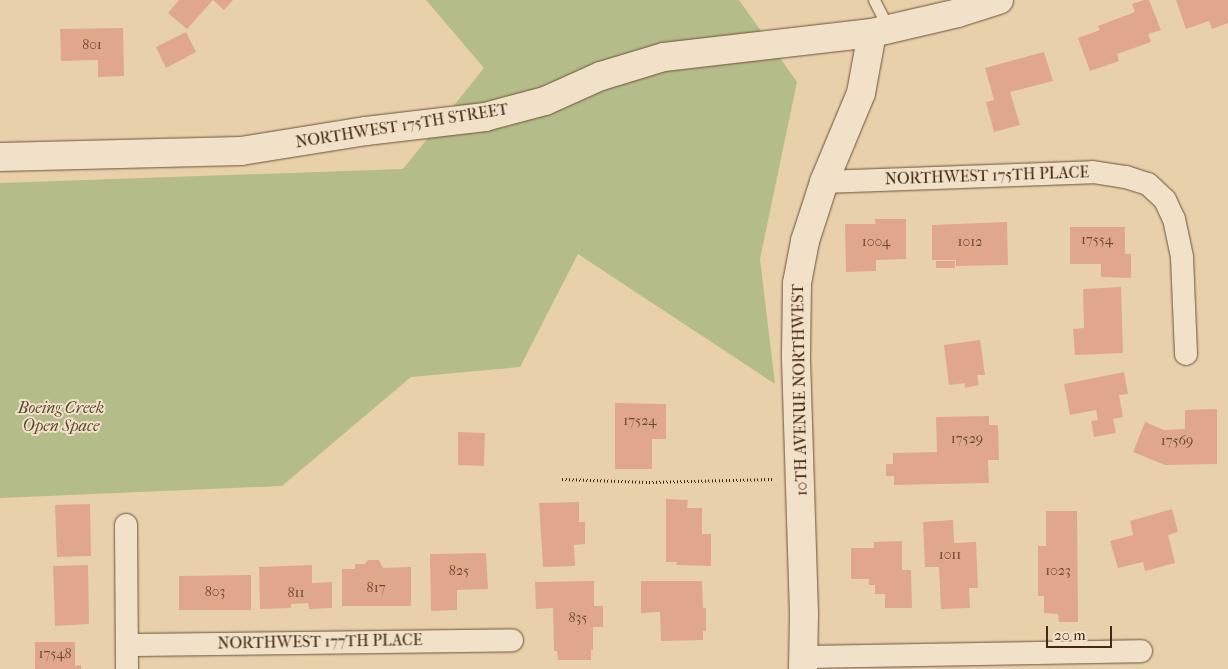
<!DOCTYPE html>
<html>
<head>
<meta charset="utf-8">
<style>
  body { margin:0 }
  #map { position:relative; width:1228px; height:669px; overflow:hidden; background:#e8d1aa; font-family:"IM FELL French Canon",serif }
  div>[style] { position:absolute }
  .green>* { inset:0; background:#b4bc8a }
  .building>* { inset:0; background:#e0a78d }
  .path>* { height:3px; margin-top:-1.5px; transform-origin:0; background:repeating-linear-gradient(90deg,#442813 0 1px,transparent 0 3.5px) }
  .roads { filter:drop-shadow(0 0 1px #6d5239) drop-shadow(0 0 1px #6d5239) }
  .lane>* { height:11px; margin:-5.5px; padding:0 5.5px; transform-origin:5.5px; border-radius:5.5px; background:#f0e1c8 }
  .street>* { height:22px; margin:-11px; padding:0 11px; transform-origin:11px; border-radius:11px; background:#f0e1c8 }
  .secondary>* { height:28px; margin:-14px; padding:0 14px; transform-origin:14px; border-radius:14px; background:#f0e1c8 }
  span { translate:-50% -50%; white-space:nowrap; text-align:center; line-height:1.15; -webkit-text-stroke:4px #f0e1c8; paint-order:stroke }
  .number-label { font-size:14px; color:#6b4832 }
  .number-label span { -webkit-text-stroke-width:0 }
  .street-label { font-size:16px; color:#442813 }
  .park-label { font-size:16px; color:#5a462b; font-style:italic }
  .scale { position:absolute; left:1046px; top:626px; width:66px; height:22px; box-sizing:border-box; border:2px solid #442813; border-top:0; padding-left:6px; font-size:15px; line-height:18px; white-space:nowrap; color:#442813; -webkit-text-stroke:4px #f0e1c8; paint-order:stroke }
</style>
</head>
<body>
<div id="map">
  <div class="green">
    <i style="clip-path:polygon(426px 0,739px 0,797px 82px,760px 259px,775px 384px,578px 254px,520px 367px,411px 377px,282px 486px,0 498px,0 183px,403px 169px,484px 68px)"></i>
  </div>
  <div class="building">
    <i style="clip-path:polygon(179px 0,233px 0,224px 10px,213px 0,187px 29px,168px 13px)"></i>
    <i style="clip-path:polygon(1144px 0,1149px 0,1161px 30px,1148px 34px,1151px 42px,1117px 54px,1119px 61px,1090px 71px,1078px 38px,1100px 30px,1098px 26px,1135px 12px,1132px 4px)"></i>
    <i style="clip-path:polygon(1176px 0,1228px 0,1228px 23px,1212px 29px,1209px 21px,1186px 29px)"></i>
    <i style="clip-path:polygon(123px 28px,124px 76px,98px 77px,98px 60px,61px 61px,60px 29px)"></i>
    <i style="clip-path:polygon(186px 32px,196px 52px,166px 68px,156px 47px)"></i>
    <i style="clip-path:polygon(1044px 52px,1053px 81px,1010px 92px,1020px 125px,994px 132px,986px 102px,994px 100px,985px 68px)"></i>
    <i style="clip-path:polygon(875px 219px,906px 219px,906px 259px,876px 260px,876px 271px,846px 272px,845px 224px,875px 224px)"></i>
    <i style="clip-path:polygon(1007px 222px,1008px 265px,956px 266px,956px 260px,932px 260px,932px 225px)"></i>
    <i style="clip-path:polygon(1070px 227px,1125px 227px,1125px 254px,1131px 254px,1131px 278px,1101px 277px,1101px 264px,1070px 264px)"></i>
    <i style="clip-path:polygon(936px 261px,955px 261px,955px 268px,936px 268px)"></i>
    <i style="clip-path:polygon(1121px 287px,1123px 353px,1075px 355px,1073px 329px,1084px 328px,1083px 289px)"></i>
    <i style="clip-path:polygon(980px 340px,985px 375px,977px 375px,979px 385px,965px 388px,965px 383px,949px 385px,944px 345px)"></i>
    <i style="clip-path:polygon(1124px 372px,1128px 394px,1119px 395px,1123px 417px,1113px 419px,1116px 433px,1094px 437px,1091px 421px,1098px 420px,1096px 410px,1070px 415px,1064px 384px)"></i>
    <i style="clip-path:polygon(615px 403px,666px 404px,666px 439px,652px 439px,652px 469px,615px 469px)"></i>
    <i style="clip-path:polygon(1217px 409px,1217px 464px,1165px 465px,1133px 452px,1145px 422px,1164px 430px,1185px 429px,1185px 410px)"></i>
    <i style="clip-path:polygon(989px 416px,989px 425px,998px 425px,999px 460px,988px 460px,989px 483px,894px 485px,894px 476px,886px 476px,886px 464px,893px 464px,893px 453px,937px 452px,936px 417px)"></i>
    <i style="clip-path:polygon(458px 432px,485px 433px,484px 466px,458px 465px)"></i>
    <i style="clip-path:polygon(666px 499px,688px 500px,687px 508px,702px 508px,702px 534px,711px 534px,711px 566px,676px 565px,677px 562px,666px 562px)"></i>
    <i style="clip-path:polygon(579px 502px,579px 522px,585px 522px,585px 544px,574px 545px,575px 566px,543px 567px,539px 503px)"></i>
    <i style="clip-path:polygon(90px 504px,91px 556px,57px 557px,55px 505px)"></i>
    <i style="clip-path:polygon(1172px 509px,1178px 532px,1168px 535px,1175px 563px,1145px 571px,1143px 562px,1118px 568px,1110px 541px,1133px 535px,1130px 521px)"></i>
    <i style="clip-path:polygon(1046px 511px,1077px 511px,1078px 622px,1059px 622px,1058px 614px,1044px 613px,1044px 596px,1038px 596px,1038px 546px,1046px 546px)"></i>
    <i style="clip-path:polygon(953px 520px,954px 543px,976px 542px,978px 588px,969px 588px,970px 608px,941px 609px,939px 567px,925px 567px,923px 522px)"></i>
    <i style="clip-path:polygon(902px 541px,902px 570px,911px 570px,912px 608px,885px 608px,885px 594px,875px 594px,875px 585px,869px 585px,869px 579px,851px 579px,851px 548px,874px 548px,874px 542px)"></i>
    <i style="clip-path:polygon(486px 553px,488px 589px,457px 590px,457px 610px,431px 611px,430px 554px)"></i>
    <i style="clip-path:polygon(368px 560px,379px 560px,383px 568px,411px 567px,411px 606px,342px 606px,342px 569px,355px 569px,355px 564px,365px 564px)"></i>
    <i style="clip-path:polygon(88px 565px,89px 624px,55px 626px,53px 566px)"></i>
    <i style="clip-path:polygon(312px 565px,312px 583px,332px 582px,332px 608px,309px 609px,308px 603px,291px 604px,291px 608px,260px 609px,259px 567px)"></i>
    <i style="clip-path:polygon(251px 575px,251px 610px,179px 610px,179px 576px)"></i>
    <i style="clip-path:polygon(594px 581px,594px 606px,603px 606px,603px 627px,593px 627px,593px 650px,591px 650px,591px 660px,558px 660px,557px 651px,554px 651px,553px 608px,536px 609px,535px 582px)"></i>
    <i style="clip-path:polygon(641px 581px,702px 581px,703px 608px,706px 608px,706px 631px,703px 631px,703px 640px,661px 641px,660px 612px,641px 613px)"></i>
    <i style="clip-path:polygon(35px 642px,75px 642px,75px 666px,81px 665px,81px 669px,35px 669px)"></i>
  </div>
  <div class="path">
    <i style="left:562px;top:479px;width:87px;rotate:2deg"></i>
    <i style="left:649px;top:482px;width:126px;rotate:-1.4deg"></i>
  </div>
  <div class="roads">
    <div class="lane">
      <i style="left:874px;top:0;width:33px;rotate:63deg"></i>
    </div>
    <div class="street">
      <i style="left:824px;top:182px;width:269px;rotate:-2.1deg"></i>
      <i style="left:1093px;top:172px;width:33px;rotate:9deg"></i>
      <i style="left:1126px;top:177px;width:23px;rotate:18deg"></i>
      <i style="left:1148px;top:184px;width:23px;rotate:43deg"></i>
      <i style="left:1165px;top:200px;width:21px;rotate:65deg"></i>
      <i style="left:1174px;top:219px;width:40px;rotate:78deg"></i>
      <i style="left:1182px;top:258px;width:96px;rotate:87.6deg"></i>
      <i style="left:126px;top:525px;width:144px;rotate:89.6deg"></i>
      <i style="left:127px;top:645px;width:385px;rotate:-0.7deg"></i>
      <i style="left:803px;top:657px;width:338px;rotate:-1deg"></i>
    </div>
    <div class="secondary">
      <i style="left:0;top:157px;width:241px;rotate:-1.4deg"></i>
      <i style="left:241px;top:151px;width:127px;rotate:-9.1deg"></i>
      <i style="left:366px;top:131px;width:120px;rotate:-6.7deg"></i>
      <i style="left:485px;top:117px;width:62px;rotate:-14.9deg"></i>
      <i style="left:545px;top:101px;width:61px;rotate:-24.1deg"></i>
      <i style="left:601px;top:76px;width:66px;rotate:-16.8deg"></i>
      <i style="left:664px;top:57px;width:209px;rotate:-6.6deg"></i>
      <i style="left:872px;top:33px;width:88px;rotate:-13.1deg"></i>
      <i style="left:958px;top:13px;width:43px;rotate:-17.6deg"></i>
      <i style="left:803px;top:669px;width:55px;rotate:-89deg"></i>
      <i style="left:804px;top:614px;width:259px;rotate:-91.8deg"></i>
      <i style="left:796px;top:355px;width:72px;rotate:-89.2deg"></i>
      <i style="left:797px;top:283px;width:43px;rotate:-79.2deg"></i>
      <i style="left:805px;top:241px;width:62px;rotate:-72.1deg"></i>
      <i style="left:824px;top:182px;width:96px;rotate:-67.4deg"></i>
      <i style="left:861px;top:93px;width:61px;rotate:-79.6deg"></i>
    </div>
  </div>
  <div class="number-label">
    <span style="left:92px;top:45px">801</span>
    <span style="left:1097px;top:240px">17554</span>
    <span style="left:876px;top:242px">1004</span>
    <span style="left:970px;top:242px">1012</span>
    <span style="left:640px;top:421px">17524</span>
    <span style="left:967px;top:439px">17529</span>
    <span style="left:1177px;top:441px">17569</span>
    <span style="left:950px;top:555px">1011</span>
    <span style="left:459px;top:571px">825</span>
    <span style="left:1058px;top:571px">1023</span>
    <span style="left:376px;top:588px">817</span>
    <span style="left:215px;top:592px">803</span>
    <span style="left:296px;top:593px">811</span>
    <span style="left:578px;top:618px">835</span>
    <span style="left:55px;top:654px">17548</span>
  </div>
  <div class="street-label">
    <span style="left:402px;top:126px;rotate:-9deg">NORTHWEST 175TH STREET</span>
    <span style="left:987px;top:176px;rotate:-2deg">NORTHWEST 175TH PLACE</span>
    <span style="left:800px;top:390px;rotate:-91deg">10TH AVENUE NORTHWEST</span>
    <span style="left:320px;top:642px;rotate:-1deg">NORTHWEST 177TH PLACE</span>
  </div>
  <div class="park-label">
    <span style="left:61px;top:417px">Boeing Creek<br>Open Space</span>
  </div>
  <div class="scale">20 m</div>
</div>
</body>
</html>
